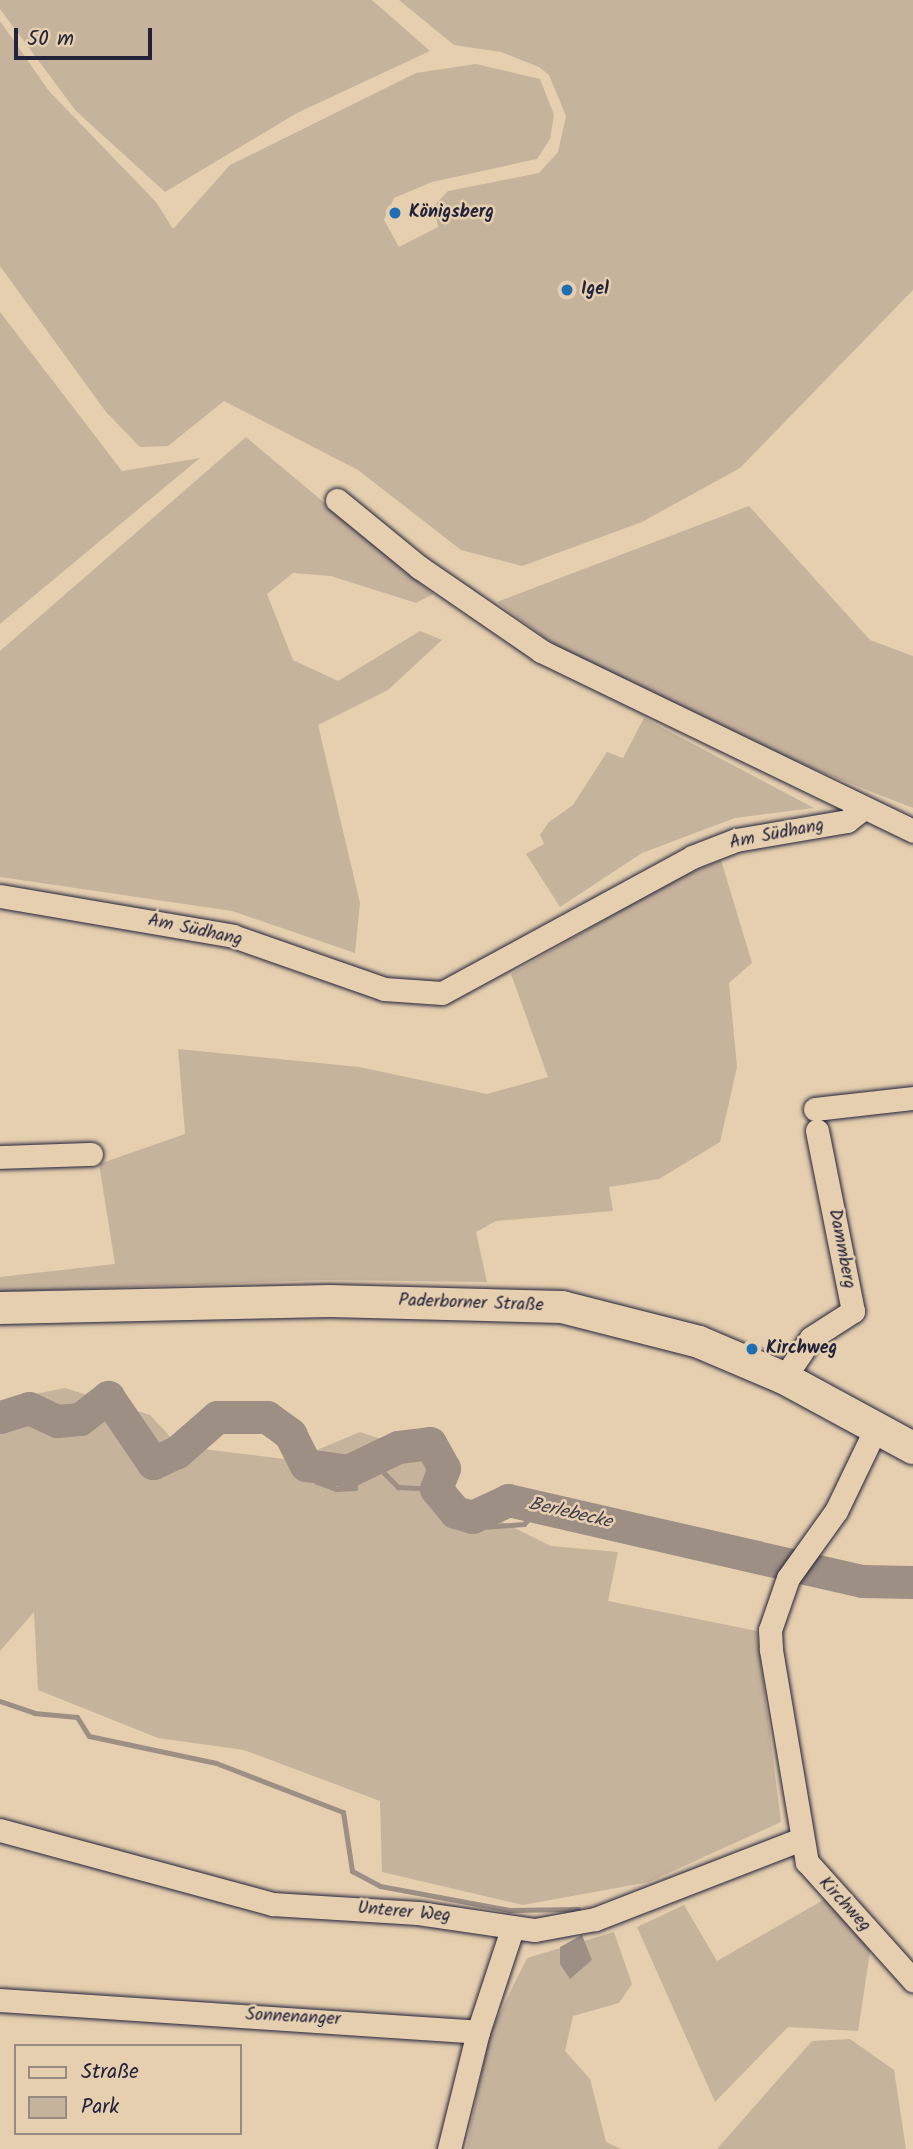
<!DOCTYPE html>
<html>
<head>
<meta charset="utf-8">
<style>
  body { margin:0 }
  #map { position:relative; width:913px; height:2149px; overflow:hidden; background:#e5cfaf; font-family:Kalam,sans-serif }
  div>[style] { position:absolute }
  .green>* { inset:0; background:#c6b39c }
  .water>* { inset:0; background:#9d8f84 }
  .stream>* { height:5px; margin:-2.5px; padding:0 2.5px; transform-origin:2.5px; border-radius:2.5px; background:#9d8f84 }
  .river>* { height:33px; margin:-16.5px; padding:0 16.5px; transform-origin:16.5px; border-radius:16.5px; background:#9d8f84 }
  .roads { filter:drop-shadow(0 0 2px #22223b) drop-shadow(0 0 2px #22223b) }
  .minor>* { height:23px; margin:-11.5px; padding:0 11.5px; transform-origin:11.5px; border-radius:11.5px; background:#e5cfaf }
  .secondary>* { height:32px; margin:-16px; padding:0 16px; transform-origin:16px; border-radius:16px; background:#e5cfaf }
  .dots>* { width:19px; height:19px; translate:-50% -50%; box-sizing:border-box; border:4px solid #e5cfaf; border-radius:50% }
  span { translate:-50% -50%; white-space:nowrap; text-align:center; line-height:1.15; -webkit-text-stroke:5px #e5cfaf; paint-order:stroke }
  .poi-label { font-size:18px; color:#22223b; font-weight:700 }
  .left { translate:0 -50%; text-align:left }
  .street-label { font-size:18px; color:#22223b }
  .water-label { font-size:19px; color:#413d4d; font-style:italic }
  .legend { position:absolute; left:14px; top:2044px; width:228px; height:91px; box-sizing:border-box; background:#e5cfaf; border:2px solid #978a81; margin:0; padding:9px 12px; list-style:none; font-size:21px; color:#22223b }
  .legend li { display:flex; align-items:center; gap:14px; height:35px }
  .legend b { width:35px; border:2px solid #978a81 }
  .scale { position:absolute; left:14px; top:28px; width:138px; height:32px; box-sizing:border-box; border:4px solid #22223b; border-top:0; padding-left:9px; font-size:21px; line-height:24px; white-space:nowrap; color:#22223b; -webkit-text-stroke:5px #e5cfaf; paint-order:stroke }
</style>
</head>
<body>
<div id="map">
  <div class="green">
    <i style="clip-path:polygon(0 0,372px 0,430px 51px,297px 113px,165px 192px,76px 111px,0 9px)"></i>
    <i style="clip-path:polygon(399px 0,913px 0,913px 290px,740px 468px,642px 522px,522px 566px,461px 550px,358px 470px,224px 401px,168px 446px,140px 447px,106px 412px,0 266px,0 21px,49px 91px,156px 202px,173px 229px,230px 165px,416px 73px,476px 64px,540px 79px,554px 115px,550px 139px,537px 159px,432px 182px,394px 198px,384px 220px,399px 247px,438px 227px,434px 206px,448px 191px,539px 173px,558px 152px,566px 116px,549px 75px,539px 67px,501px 52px,454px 45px)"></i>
    <i style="clip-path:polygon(0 312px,122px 471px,200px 458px,0 624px)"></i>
    <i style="clip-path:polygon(246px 437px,433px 594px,416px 603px,331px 576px,293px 573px,267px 594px,293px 660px,338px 681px,420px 631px,442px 640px,388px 690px,318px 725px,360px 903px,355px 953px,232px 911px,0 877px,0 651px)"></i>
    <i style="clip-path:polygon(749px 506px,870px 640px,913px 656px,913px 808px,811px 768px,559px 648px,497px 602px)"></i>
    <i style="clip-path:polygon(644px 718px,814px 808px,735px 818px,642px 853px,560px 907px,526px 854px,544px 844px,540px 835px,549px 822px,573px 805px,607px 752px,623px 758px)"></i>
    <i style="clip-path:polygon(721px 860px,752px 963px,729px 983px,737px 1067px,720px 1142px,659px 1179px,609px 1187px,613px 1211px,496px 1221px,476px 1232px,487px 1282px,323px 1280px,0 1292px,0 1277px,115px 1264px,99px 1164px,185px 1134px,178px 1049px,359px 1067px,487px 1094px,548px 1077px,511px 974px,671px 881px)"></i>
    <i style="clip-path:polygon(65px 1388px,150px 1415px,179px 1446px,293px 1460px,360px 1432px,423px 1453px,454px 1498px,551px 1546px,618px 1552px,608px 1601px,757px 1631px,781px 1822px,649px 1882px,523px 1905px,382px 1872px,380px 1801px,244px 1750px,158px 1738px,38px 1690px,34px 1612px,0 1651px,0 1401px)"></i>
    <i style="clip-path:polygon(825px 1899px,871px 1946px,858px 2031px,788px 2027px,715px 2102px,637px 1927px,684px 1905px,717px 1961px)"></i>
    <i style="clip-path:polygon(614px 1932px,632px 1984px,619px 2003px,573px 2016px,565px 2051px,590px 2079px,606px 2142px,621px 2149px,466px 2149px,489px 2035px,527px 1958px)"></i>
    <i style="clip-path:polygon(850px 2039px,894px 2070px,906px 2149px,717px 2149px,812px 2041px)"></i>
  </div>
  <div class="water">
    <i style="clip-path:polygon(582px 1935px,592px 1960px,570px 1979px,560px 1964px,560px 1947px)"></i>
  </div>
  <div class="stream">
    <i style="left:375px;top:1464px;width:33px;rotate:45deg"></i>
    <i style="left:398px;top:1487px;width:38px;rotate:3deg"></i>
    <i style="left:306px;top:1465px;width:20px;rotate:57deg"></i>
    <i style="left:317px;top:1482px;width:20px;rotate:20deg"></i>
    <i style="left:336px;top:1489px;width:19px;rotate:-3deg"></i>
    <i style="left:355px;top:1488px;width:19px;rotate:-90deg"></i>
    <i style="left:472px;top:1517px;width:15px;rotate:42deg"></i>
    <i style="left:483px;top:1527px;width:41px;rotate:-4.2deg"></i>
    <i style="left:524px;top:1524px;width:20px;rotate:-49deg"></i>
    <i style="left:0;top:1701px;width:36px;rotate:19deg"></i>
    <i style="left:34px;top:1713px;width:43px;rotate:5.3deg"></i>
    <i style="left:77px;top:1717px;width:22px;rotate:58deg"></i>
    <i style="left:89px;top:1736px;width:130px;rotate:12deg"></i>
    <i style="left:216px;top:1763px;width:136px;rotate:21.1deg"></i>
    <i style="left:343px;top:1812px;width:60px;rotate:81.3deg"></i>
    <i style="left:352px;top:1871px;width:32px;rotate:28deg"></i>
    <i style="left:380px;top:1886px;width:132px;rotate:10.5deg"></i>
    <i style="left:510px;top:1910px;width:68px;rotate:-0.8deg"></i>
  </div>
  <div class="river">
    <i style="left:0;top:1417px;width:30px;rotate:-17deg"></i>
    <i style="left:29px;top:1408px;width:31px;rotate:25deg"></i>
    <i style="left:57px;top:1421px;width:23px;rotate:-5deg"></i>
    <i style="left:80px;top:1419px;width:36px;rotate:-38deg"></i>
    <i style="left:108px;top:1397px;width:80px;rotate:55.7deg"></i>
    <i style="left:153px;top:1463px;width:26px;rotate:-25deg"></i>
    <i style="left:177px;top:1452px;width:53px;rotate:-41.2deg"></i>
    <i style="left:217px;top:1417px;width:50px"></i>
    <i style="left:267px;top:1417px;width:29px;rotate:36deg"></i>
    <i style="left:290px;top:1434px;width:35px;rotate:63deg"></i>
    <i style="left:306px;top:1465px;width:42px;rotate:8.1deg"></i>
    <i style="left:348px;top:1471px;width:55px;rotate:-25.6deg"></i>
    <i style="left:398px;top:1447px;width:32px;rotate:-7deg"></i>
    <i style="left:430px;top:1443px;width:29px;rotate:61deg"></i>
    <i style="left:444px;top:1468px;width:22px;rotate:111deg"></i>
    <i style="left:436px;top:1489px;width:30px;rotate:50deg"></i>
    <i style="left:455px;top:1512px;width:18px;rotate:16deg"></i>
    <i style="left:472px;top:1517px;width:40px;rotate:-25deg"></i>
    <i style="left:508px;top:1500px;width:363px;rotate:12.9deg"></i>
    <i style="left:862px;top:1581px;width:51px;rotate:1.1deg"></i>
  </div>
  <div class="roads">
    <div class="minor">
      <i style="left:337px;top:500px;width:106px;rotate:39.3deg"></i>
      <i style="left:419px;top:567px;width:148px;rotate:34.5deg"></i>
      <i style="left:541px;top:651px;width:413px;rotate:25.8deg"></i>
      <i style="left:0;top:896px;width:236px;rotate:9.7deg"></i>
      <i style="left:233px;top:936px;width:160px;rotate:19.3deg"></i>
      <i style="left:384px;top:989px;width:58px;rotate:3.9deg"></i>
      <i style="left:442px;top:993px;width:285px;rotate:-28.5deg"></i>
      <i style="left:692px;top:857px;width:47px;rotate:-21.1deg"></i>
      <i style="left:736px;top:840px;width:113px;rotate:-9.7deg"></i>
      <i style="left:847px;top:821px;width:18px;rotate:-38deg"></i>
      <i style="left:815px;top:1109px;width:99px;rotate:-6.4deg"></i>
      <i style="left:0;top:1157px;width:91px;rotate:-1.9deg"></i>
      <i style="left:784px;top:1378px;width:48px;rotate:-56deg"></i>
      <i style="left:811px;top:1338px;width:50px;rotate:-32.7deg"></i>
      <i style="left:853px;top:1311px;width:184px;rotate:-101.3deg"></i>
      <i style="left:876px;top:1428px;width:92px;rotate:115.7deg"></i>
      <i style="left:836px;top:1511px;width:82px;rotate:125.6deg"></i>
      <i style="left:788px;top:1578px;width:55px;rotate:109.1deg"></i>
      <i style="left:770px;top:1630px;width:20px;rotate:87deg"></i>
      <i style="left:771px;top:1650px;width:215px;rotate:80.4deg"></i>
      <i style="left:807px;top:1862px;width:159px;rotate:48.1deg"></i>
      <i style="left:0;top:1830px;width:282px;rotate:15.2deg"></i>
      <i style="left:272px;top:1904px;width:146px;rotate:3.5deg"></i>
      <i style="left:418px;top:1913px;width:118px;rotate:8.3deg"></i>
      <i style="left:535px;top:1930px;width:61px;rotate:-10.4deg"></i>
      <i style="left:595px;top:1919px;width:221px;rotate:-21.2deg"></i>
      <i style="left:0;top:2000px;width:479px;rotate:3.8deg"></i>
      <i style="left:478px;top:2032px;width:108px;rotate:-71.7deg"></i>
      <i style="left:449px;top:2149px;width:121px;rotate:-76.1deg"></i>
    </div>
    <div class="secondary">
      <i style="left:0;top:1308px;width:330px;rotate:-1.2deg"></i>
      <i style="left:330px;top:1301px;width:232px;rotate:1.5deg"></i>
      <i style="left:562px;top:1307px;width:141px;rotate:14.3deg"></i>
      <i style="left:699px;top:1342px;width:92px;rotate:23deg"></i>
      <i style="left:784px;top:1378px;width:147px;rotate:28.5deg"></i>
    </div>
  </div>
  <div class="dots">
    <i style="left:395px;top:213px;background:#1f6fb2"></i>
    <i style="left:567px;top:290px;background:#1f6fb2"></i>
    <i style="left:752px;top:1349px;background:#1f6fb2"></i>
  </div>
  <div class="poi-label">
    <span class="left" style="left:409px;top:213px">Königsberg</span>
    <span class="left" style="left:581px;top:290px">Igel</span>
    <span class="left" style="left:766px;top:1349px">Kirchweg</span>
  </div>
  <div class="street-label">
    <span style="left:777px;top:835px;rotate:-11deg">Am Südhang</span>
    <span style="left:195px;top:931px;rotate:12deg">Am Südhang</span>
    <span style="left:841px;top:1249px;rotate:79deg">Dammberg</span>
    <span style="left:471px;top:1304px;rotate:2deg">Paderborner Straße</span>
    <span style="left:844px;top:1905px;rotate:47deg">Kirchweg</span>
    <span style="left:404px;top:1913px;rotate:5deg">Unterer Weg</span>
    <span style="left:293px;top:2018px;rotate:3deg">Sonnenanger</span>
  </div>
  <div class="water-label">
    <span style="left:570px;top:1514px;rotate:13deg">Berlebecke</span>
  </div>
  <ul class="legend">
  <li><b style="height:9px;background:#e5cfaf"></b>Straße</li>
  <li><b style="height:19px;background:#c6b39c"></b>Park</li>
  </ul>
  <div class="scale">50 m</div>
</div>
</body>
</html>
